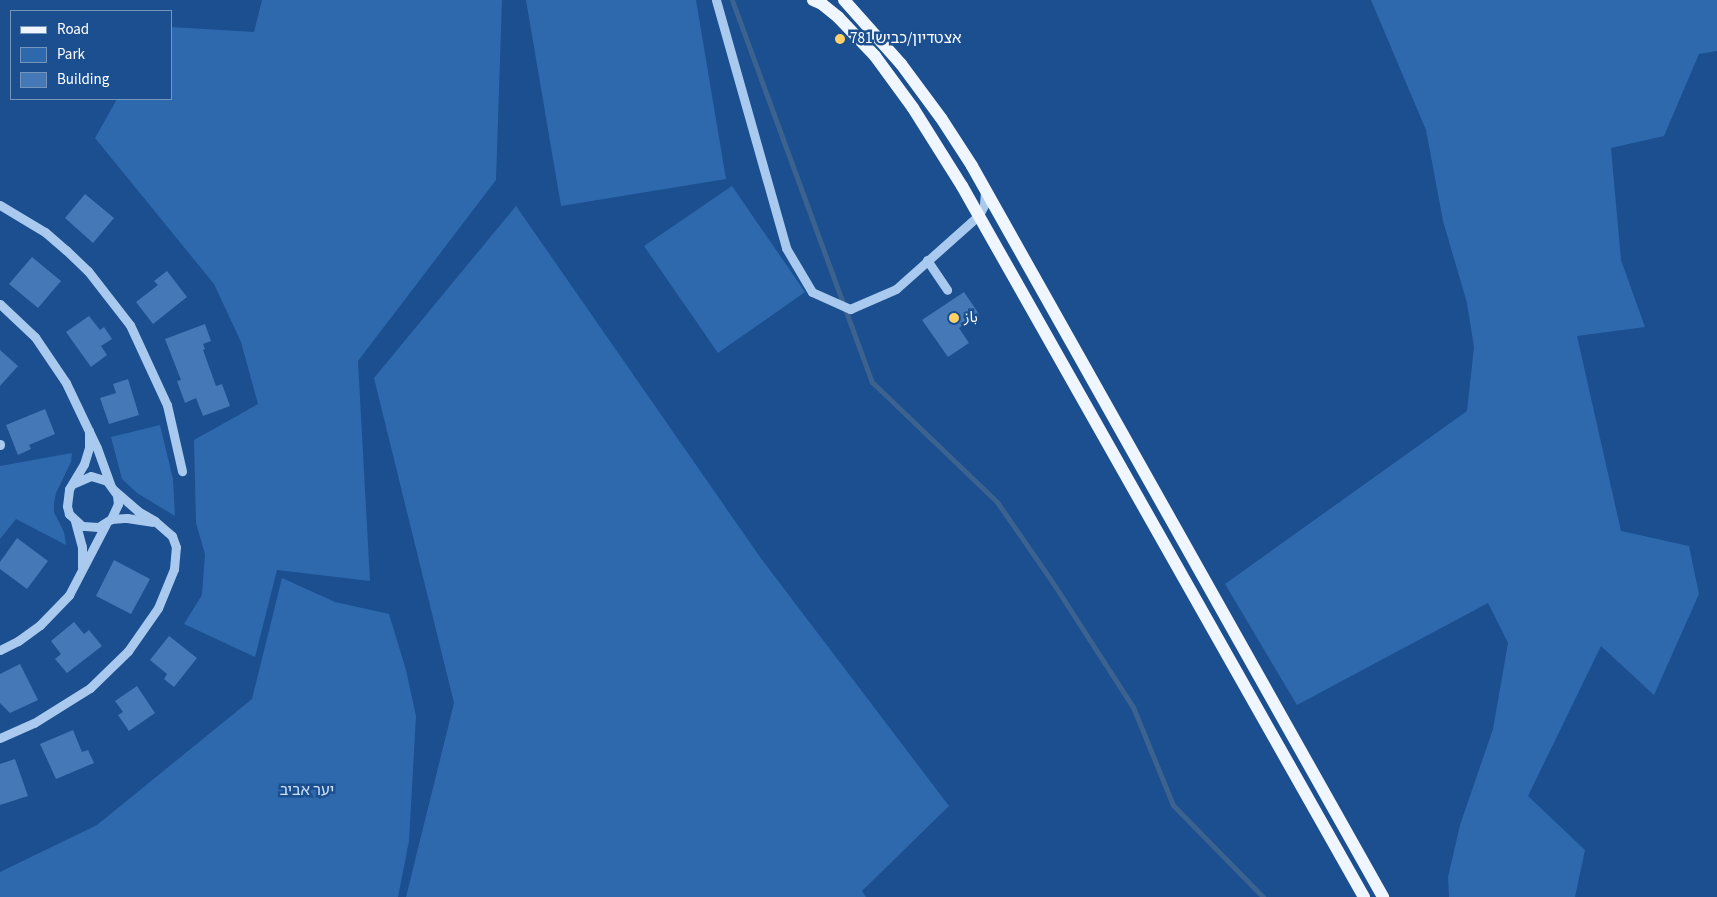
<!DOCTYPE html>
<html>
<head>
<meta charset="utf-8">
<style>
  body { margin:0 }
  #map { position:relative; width:1717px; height:897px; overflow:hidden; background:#1b4f8f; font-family:"Source Sans 3","Noto Sans Arabic","Noto Sans Hebrew",sans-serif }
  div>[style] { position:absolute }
  .green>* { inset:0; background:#2e69ad }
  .stream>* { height:5px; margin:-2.5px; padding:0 2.5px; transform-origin:2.5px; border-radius:2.5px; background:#3c6290 }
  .building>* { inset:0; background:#4478b7 }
  .minor>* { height:9px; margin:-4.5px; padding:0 4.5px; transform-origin:4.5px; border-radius:4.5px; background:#a9c9ee }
  .major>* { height:12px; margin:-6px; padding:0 6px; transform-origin:6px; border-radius:6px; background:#f0f6ff }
  .dots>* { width:14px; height:14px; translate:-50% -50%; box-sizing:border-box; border:2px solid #1b4f8f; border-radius:50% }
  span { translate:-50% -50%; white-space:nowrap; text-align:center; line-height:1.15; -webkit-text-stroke:5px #1b4f8f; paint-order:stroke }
  .poi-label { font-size:15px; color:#fff }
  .left { translate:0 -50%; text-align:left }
  .park-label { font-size:15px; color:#cfe3fa }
  .legend { position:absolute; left:10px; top:10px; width:162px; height:90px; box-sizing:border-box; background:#1b4f8f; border:1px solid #7695bc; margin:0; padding:6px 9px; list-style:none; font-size:15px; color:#fff }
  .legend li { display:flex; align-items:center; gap:10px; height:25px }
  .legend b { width:25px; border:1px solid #7695bc }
</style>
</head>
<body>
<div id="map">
  <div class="green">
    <i style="clip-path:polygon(262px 0,502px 0,496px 180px,358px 361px,370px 581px,277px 570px,255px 657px,184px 624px,202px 595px,205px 554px,196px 523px,194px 440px,258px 404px,241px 342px,214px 284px,95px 138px,117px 99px,171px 99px,171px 27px,254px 32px)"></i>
    <i style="clip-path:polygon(526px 0,696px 0,726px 179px,561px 206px)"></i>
    <i style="clip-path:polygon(1371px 0,1717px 0,1717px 51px,1699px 54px,1664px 136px,1611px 148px,1621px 260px,1645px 327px,1577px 336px,1621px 531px,1689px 546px,1699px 594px,1654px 695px,1601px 646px,1528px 796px,1585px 850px,1575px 897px,1449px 897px,1448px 877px,1460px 825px,1493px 729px,1508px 643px,1488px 603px,1297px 705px,1225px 584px,1467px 411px,1474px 347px,1467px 303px,1443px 221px,1426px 130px)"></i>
    <i style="clip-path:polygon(732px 186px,805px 292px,718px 353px,644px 246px)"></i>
    <i style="clip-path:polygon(516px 206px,760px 557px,949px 806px,862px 891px,866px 897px,406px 897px,454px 703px,374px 378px)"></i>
    <i style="clip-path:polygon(160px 425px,173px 479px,175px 516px,137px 493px,122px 479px,111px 437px)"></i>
    <i style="clip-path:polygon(72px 453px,71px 462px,56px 493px,54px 503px,54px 512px,64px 532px,66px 545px,16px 519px,0 539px,0 466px)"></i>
    <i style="clip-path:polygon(282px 578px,335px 602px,389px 614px,406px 670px,416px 716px,409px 841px,398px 897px,0 897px,0 872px,97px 825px,252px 699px)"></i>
  </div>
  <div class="stream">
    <i style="left:732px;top:0;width:407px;rotate:69.9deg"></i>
    <i style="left:872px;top:382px;width:173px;rotate:43.8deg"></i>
    <i style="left:997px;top:502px;width:98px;rotate:55.3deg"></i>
    <i style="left:1053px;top:583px;width:148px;rotate:57.2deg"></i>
    <i style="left:1133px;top:707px;width:106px;rotate:67.8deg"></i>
    <i style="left:1173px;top:805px;width:129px;rotate:45.6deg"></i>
  </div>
  <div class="building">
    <i style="clip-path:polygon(85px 194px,114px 218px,93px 243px,65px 218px)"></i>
    <i style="clip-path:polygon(32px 257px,61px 281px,38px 308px,9px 284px)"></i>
    <i style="clip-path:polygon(167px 271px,187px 297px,153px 324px,136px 302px,158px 285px,154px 281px)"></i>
    <i style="clip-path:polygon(964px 292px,979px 314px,959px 328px,969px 343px,948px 357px,922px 320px)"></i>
    <i style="clip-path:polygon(89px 316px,100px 330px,104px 327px,112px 339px,101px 346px,107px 355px,91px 367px,66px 332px)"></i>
    <i style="clip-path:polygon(205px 324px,211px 341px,203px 344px,205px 349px,203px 350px,216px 386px,222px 384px,230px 406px,203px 416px,196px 398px,185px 403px,177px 381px,181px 380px,165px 339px)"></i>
    <i style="clip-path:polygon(0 350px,18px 366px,0 386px)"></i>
    <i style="clip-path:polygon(128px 379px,139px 415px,109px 424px,100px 398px,116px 393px,113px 384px)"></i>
    <i style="clip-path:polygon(45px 409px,55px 434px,29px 445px,31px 449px,18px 455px,6px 425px)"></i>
    <i style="clip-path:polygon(17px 538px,48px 561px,27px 589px,0 569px,0 562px)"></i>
    <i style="clip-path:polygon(114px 560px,150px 579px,131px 614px,96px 596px)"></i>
    <i style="clip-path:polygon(74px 622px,84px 634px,89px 630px,102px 646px,67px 673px,55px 659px,61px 654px,51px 641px)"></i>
    <i style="clip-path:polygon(169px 636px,197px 658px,174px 687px,164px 679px,167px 674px,150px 660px)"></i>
    <i style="clip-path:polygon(20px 664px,38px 700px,10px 713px,0 703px,0 674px)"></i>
    <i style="clip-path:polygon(137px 686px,155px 713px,129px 731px,118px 715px,123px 712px,115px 701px)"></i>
    <i style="clip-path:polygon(73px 730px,82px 752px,88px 750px,94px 763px,56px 779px,40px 744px)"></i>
    <i style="clip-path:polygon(15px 759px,28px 796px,0 805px,0 764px)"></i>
  </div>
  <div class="minor">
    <i style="left:716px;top:0;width:258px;rotate:74.2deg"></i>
    <i style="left:786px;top:248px;width:51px;rotate:59.4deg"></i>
    <i style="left:812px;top:292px;width:42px;rotate:24.1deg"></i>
    <i style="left:850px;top:309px;width:50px;rotate:-23.5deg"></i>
    <i style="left:896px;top:289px;width:111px;rotate:-41.7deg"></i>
    <i style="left:979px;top:215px;width:11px;rotate:-63deg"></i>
    <i style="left:984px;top:205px;width:15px;rotate:-86deg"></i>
    <i style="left:0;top:205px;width:52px;rotate:31deg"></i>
    <i style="left:45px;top:232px;width:28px;rotate:41deg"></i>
    <i style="left:66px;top:250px;width:30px;rotate:44deg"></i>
    <i style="left:88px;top:271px;width:68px;rotate:52.1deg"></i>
    <i style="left:130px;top:325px;width:88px;rotate:65.2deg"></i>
    <i style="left:167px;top:405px;width:68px;rotate:77.2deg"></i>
    <i style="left:927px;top:260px;width:36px;rotate:56deg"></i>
    <i style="left:0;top:304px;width:48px;rotate:43.3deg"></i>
    <i style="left:35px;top:337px;width:55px;rotate:56deg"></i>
    <i style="left:66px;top:383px;width:72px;rotate:64.5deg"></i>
    <i style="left:97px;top:448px;width:38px;rotate:70deg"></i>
    <i style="left:0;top:444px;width:1px;rotate:90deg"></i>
    <i style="left:75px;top:483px;width:17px;rotate:-24deg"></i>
    <i style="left:91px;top:476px;width:17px;rotate:17deg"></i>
    <i style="left:107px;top:481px;width:17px;rotate:54deg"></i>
    <i style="left:117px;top:495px;width:9px;rotate:84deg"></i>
    <i style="left:118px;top:504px;width:17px;rotate:115deg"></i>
    <i style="left:111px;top:519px;width:15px;rotate:148deg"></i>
    <i style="left:98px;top:527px;width:16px;rotate:-176deg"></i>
    <i style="left:82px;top:526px;width:18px;rotate:-137deg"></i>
    <i style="left:69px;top:514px;width:8px;rotate:-104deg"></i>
    <i style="left:67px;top:506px;width:17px;rotate:-83deg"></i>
    <i style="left:69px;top:489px;width:29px;rotate:-59deg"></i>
    <i style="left:84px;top:464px;width:17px;rotate:-73deg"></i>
    <i style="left:89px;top:448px;width:17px;rotate:-90deg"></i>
    <i style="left:111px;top:519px;width:16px;rotate:-4deg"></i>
    <i style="left:127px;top:518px;width:25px;rotate:9deg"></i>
    <i style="left:75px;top:521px;width:27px;rotate:75deg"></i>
    <i style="left:82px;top:547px;width:20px;rotate:90deg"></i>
    <i style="left:0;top:650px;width:20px;rotate:-27deg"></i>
    <i style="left:18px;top:641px;width:27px;rotate:-36deg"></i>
    <i style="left:40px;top:625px;width:42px;rotate:-46deg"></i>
    <i style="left:69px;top:595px;width:80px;rotate:-62.5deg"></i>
    <i style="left:0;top:738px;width:37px;rotate:-24deg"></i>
    <i style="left:34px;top:723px;width:66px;rotate:-32deg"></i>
    <i style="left:90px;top:688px;width:53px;rotate:-44.2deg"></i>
    <i style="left:128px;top:651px;width:52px;rotate:-55.1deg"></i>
    <i style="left:158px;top:608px;width:42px;rotate:-67.7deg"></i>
    <i style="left:174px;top:569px;width:22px;rotate:-85deg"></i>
    <i style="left:176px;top:547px;width:12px;rotate:-110deg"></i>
    <i style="left:172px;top:536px;width:23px;rotate:-139deg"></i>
    <i style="left:155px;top:521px;width:20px;rotate:-150deg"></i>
    <i style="left:138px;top:511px;width:30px;rotate:-139deg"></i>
  </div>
  <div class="major">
    <i style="left:813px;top:0;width:10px;rotate:24deg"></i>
    <i style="left:822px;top:4px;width:21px;rotate:39deg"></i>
    <i style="left:838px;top:17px;width:54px;rotate:46.5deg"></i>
    <i style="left:875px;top:56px;width:64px;rotate:53.8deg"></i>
    <i style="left:913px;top:108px;width:92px;rotate:57.9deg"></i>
    <i style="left:962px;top:186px;width:817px;rotate:60.52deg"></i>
    <i style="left:844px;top:0;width:86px;rotate:48.3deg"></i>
    <i style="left:901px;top:64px;width:67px;rotate:53.5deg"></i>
    <i style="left:941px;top:118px;width:57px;rotate:57.1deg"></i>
    <i style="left:972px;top:166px;width:839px;rotate:60.65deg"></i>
  </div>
  <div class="dots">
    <i style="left:840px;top:39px;background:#ffd166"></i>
    <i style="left:954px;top:318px;background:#ffd166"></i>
  </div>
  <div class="poi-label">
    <span class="left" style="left:850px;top:39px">אצטדיון/כביש 781</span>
    <span class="left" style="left:964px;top:318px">باز</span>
  </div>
  <div class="park-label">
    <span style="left:307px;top:791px">יער אביב</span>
  </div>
  <ul class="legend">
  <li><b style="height:6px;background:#f0f6ff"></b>Road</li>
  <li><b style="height:14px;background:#2e69ad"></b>Park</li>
  <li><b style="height:14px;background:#4478b7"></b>Building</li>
  </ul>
</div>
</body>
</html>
